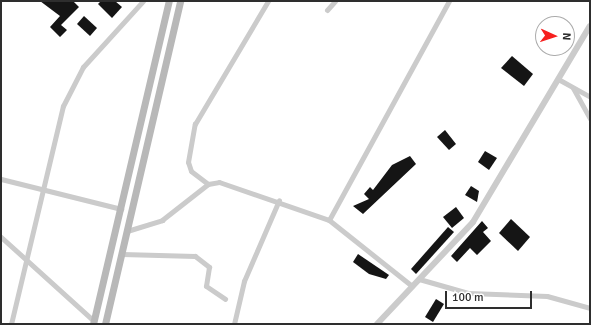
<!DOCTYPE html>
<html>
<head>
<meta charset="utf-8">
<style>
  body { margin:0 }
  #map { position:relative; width:591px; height:325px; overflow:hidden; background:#fff; font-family:Signika,sans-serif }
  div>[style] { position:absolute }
  .building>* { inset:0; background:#151515 }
  .minor>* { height:5px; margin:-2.5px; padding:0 2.5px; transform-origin:2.5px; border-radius:2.5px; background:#cbcbcb }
  .tertiary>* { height:6px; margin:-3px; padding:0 3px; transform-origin:3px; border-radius:3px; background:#cbcbcb }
  .secondary>* { height:7px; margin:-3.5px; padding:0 3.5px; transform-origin:3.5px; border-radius:3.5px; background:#b8b8b8 }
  span { translate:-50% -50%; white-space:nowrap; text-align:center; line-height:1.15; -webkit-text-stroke:4px #fff; paint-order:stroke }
  .frame { position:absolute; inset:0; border:2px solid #2e2e2e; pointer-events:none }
  .north { position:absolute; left:535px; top:16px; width:40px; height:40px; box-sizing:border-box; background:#fff; border:1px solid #ababab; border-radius:50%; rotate:93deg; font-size:11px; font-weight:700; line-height:16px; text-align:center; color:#2e2e2e }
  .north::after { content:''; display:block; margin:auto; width:14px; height:18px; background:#f6201f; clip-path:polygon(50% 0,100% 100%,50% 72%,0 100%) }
  .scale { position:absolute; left:445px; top:291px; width:87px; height:18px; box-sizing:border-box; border:2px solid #2e2e2e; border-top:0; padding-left:5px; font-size:12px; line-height:14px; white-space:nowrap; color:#2e2e2e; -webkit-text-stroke:3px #fff; paint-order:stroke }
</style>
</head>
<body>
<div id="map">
  <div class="building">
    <i style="clip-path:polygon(40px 1px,73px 1px,79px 7px,61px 25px,67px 30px,60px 37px,50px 27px,60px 16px)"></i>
    <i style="clip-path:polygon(101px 1px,115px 1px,122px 7px,112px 18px,98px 4px)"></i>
    <i style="clip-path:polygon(84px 16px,97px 28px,90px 36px,77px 24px)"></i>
    <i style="clip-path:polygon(512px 56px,533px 74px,524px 86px,501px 68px)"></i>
    <i style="clip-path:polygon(445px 130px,456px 144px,449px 150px,437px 137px)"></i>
    <i style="clip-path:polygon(485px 151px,497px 158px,489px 170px,478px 162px)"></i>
    <i style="clip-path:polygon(410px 156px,416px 164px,363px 214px,353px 206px,369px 199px,364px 194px,370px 187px,373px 190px,392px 165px)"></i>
    <i style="clip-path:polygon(471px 186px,479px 191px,477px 202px,465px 195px)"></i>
    <i style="clip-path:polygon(456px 207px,464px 218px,452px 228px,443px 217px)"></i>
    <i style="clip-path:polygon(511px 219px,530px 237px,518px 251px,499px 233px)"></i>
    <i style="clip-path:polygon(482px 221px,488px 228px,483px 232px,491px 241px,477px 255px,470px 248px,457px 262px,451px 256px)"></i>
    <i style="clip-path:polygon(448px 227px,454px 232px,416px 274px,411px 269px)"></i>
    <i style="clip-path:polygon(358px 254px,389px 275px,386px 279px,369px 274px,353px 262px)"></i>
    <i style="clip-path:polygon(436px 299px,444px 304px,433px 322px,425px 317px)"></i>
  </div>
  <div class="minor">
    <i style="left:327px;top:10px;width:12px;rotate:-48deg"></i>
    <i style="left:558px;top:79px;width:37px;rotate:29deg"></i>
    <i style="left:573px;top:88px;width:35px;rotate:61deg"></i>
    <i style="left:1px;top:179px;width:124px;rotate:14deg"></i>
    <i style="left:208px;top:184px;width:21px;rotate:-143deg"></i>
    <i style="left:191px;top:171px;width:9px;rotate:-108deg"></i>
    <i style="left:188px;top:162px;width:39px;rotate:-80deg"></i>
    <i style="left:195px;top:124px;width:143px;rotate:-59.3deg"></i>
    <i style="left:329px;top:220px;width:250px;rotate:-61.3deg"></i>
    <i style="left:127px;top:231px;width:37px;rotate:-17deg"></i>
    <i style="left:162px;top:220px;width:58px;rotate:-38deg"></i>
    <i style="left:208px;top:184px;width:11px;rotate:-10deg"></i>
    <i style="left:219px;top:182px;width:116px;rotate:19.1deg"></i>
    <i style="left:329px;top:220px;width:106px;rotate:38.5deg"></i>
    <i style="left:1px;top:237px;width:125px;rotate:42.1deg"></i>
    <i style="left:122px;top:254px;width:73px;rotate:1.6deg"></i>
    <i style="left:195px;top:256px;width:18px;rotate:38deg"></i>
    <i style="left:209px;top:267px;width:19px;rotate:99deg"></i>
    <i style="left:206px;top:286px;width:23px;rotate:34deg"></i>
    <i style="left:419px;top:279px;width:51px;rotate:15.9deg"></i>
    <i style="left:468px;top:293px;width:79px;rotate:2.2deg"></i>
    <i style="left:547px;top:296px;width:45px;rotate:15.6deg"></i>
    <i style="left:11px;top:324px;width:224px;rotate:-76.6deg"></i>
    <i style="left:63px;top:106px;width:44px;rotate:-62.9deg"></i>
    <i style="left:83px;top:67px;width:89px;rotate:-47.7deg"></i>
    <i style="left:234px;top:324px;width:44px;rotate:-76.9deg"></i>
    <i style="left:244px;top:281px;width:88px;rotate:-66.6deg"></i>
  </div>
  <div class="tertiary">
    <i style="left:377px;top:324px;width:140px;rotate:-46.7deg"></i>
    <i style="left:473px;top:222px;width:228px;rotate:-59.2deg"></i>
  </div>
  <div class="secondary">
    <i style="left:93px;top:324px;width:332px;rotate:-76.8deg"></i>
    <i style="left:105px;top:324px;width:332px;rotate:-76.9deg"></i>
  </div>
  <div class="frame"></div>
  <div class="north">N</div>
  <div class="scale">100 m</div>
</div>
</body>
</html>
